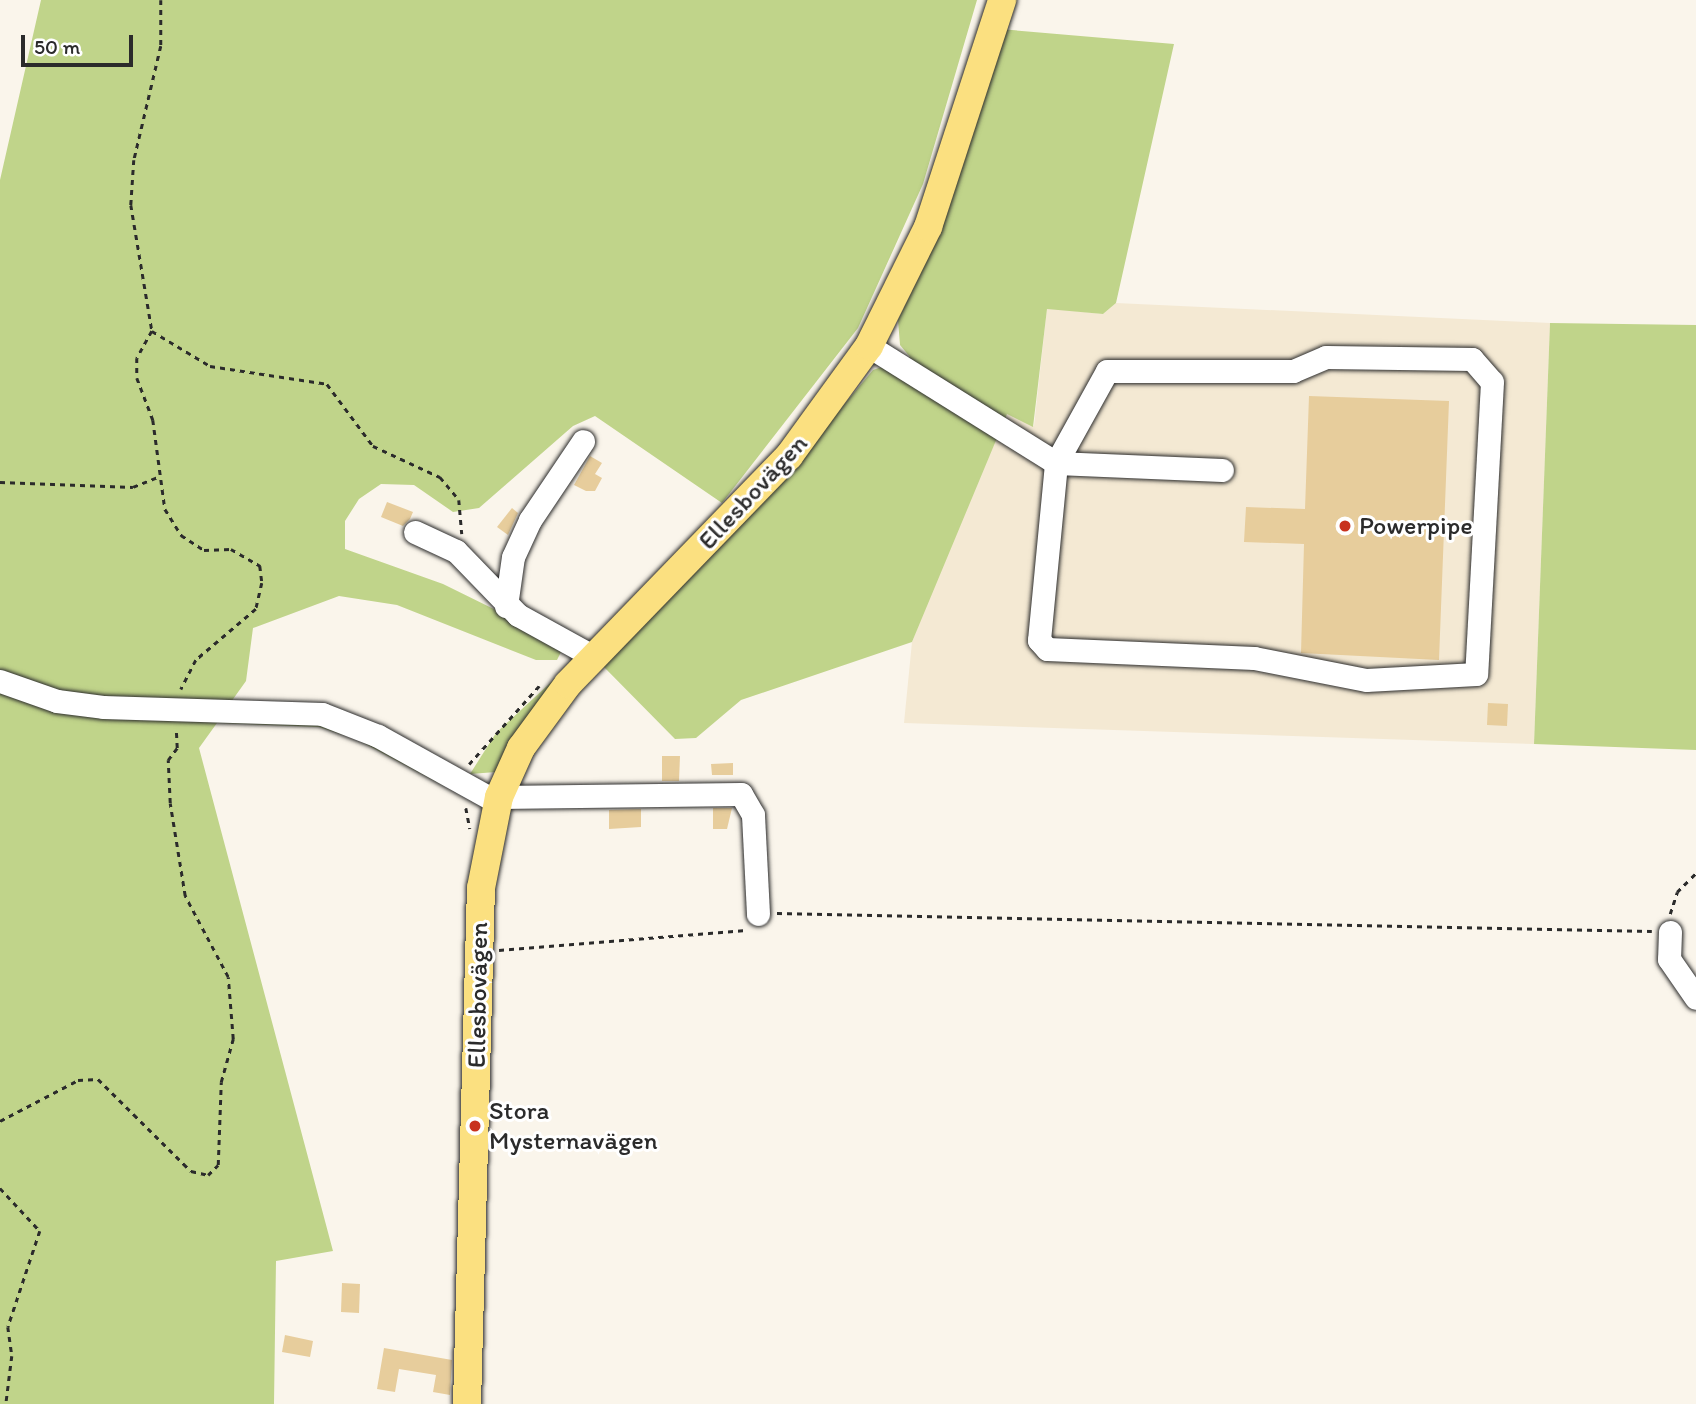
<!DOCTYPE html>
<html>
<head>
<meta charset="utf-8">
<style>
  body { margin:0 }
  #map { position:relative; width:1696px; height:1404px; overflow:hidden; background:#faf5eb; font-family:Itim,sans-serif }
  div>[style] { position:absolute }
  .built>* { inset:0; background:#f4e9d3 }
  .green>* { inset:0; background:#c0d48a }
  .building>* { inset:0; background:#e7cd9c }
  .path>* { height:2.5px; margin-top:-1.25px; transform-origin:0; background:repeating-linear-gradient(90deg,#2b2b2b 0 5px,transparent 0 10px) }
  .roads { filter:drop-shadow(0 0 2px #2b2b2b) drop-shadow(0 0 2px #2b2b2b) }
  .minor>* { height:23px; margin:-11.5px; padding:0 11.5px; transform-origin:11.5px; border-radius:11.5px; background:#fff }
  .major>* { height:28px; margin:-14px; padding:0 14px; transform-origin:14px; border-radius:14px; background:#fbe080 }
  .dots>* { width:19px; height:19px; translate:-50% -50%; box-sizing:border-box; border:4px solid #fff; border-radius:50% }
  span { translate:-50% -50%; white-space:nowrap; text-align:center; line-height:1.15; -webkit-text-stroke:6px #fff; paint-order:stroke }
  .street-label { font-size:26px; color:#2b2b2b }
  .poi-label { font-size:26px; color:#2b2b2b }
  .left { translate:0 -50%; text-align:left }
  .scale { position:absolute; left:21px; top:35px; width:112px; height:32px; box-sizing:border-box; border:4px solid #2b2b2b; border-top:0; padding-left:9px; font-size:21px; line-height:24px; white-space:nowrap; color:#2b2b2b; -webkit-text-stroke:5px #fff; paint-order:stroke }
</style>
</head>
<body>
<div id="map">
  <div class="built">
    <i style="clip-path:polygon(1116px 303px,1550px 323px,1534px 744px,904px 723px,912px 642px,972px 487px,1007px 413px,1034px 426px,1047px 308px,1103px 314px)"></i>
  </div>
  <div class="green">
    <i style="clip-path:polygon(41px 0,977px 0,923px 184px,858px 328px,722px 503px,595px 416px,573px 426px,479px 508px,453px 512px,414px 485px,381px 484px,359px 499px,345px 521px,345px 549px,443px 584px,565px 644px,557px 660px,536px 660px,397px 605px,339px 596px,253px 628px,246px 681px,221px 716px,322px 723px,402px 758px,444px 786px,358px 740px,319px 727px,217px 723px,199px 748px,333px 1251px,276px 1261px,274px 1404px,0 1404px,0 180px)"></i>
    <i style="clip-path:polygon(1000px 29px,1174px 44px,1116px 303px,1103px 314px,1047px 309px,1033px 427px,1007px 414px,912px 642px,741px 700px,696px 738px,675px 739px,601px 664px,770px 493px,873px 370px,910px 357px,900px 345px,898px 320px,919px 276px)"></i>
    <i style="clip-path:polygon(1550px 323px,1696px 325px,1696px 750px,1534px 744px)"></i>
    <i style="clip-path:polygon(562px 672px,496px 772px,470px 774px,496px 733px)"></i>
  </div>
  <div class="building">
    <i style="clip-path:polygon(1309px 396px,1449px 401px,1439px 660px,1301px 653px,1304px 544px,1244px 542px,1246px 507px,1305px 509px)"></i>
    <i style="clip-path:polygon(590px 456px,602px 463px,595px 474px,602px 478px,595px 491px,586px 491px,574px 485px)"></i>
    <i style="clip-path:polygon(387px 502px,413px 512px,410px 519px,403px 526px,381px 517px)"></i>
    <i style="clip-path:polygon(512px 508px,518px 513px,508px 535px,497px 527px)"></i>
    <i style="clip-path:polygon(1488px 703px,1508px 704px,1507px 726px,1487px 725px)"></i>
    <i style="clip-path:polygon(662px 756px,680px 756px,679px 781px,662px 781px)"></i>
    <i style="clip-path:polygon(733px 763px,733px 775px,712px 775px,711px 764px)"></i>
    <i style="clip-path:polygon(713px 808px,732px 808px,727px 829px,713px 829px)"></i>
    <i style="clip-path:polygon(641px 809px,641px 827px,609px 829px,609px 810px)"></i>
    <i style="clip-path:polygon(342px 1283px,360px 1284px,359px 1313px,341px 1312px)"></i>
    <i style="clip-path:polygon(285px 1335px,313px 1341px,310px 1357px,282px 1352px)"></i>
    <i style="clip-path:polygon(384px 1348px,452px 1360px,450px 1395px,433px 1392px,436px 1375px,399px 1369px,395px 1392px,377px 1389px)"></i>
  </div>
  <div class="path">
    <i style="left:161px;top:0;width:46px;rotate:90deg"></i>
    <i style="left:161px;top:46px;width:117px;rotate:103.3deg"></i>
    <i style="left:134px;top:160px;width:45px;rotate:93.8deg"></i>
    <i style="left:131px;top:205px;width:128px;rotate:80.5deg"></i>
    <i style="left:152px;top:331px;width:31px;rotate:119deg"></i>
    <i style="left:137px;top:358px;width:20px;rotate:90deg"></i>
    <i style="left:137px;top:378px;width:45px;rotate:69.1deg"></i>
    <i style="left:153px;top:420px;width:90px;rotate:82.3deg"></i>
    <i style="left:165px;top:509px;width:31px;rotate:58deg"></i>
    <i style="left:181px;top:535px;width:27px;rotate:33deg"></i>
    <i style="left:204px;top:550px;width:27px;rotate:-2deg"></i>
    <i style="left:231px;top:549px;width:34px;rotate:30deg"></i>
    <i style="left:260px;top:566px;width:17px;rotate:83deg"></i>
    <i style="left:262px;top:583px;width:27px;rotate:103deg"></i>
    <i style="left:256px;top:609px;width:79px;rotate:139.6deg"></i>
    <i style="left:196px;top:660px;width:33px;rotate:117deg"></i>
    <i style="left:152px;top:331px;width:68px;rotate:31.1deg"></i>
    <i style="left:210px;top:366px;width:118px;rotate:8.7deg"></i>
    <i style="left:327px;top:384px;width:77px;rotate:53.4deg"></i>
    <i style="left:373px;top:446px;width:74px;rotate:24.8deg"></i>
    <i style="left:440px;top:477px;width:30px;rotate:50deg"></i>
    <i style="left:459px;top:500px;width:34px;rotate:85deg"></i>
    <i style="left:0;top:482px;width:133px;rotate:2.2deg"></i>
    <i style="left:133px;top:487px;width:27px;rotate:-22deg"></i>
    <i style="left:469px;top:764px;width:105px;rotate:-48.1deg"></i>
    <i style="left:466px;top:808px;width:21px;rotate:79deg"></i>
    <i style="left:777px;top:913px;width:875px;rotate:1.18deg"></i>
    <i style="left:1670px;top:914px;width:23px;rotate:-72deg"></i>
    <i style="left:1677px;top:892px;width:27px;rotate:-45deg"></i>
    <i style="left:499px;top:950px;width:248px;rotate:-4.6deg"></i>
    <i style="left:0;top:1121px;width:88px;rotate:-27.7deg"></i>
    <i style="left:78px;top:1080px;width:20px;rotate:-3deg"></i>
    <i style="left:98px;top:1079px;width:131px;rotate:44.7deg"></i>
    <i style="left:191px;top:1171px;width:17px;rotate:13deg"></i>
    <i style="left:208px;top:1175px;width:14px;rotate:-45deg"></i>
    <i style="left:218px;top:1165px;width:83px;rotate:-87.9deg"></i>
    <i style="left:221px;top:1082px;width:45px;rotate:-74.4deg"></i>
    <i style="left:233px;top:1039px;width:62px;rotate:-94.6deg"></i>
    <i style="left:228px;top:977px;width:92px;rotate:-118deg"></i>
    <i style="left:185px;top:896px;width:94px;rotate:-99.2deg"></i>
    <i style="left:170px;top:803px;width:43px;rotate:-92.7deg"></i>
    <i style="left:168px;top:760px;width:15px;rotate:-53deg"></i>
    <i style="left:177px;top:748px;width:20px;rotate:-93deg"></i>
    <i style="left:0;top:1188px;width:59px;rotate:47.1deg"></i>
    <i style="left:40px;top:1231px;width:101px;rotate:108.4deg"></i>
    <i style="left:8px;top:1327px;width:29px;rotate:82deg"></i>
    <i style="left:12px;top:1356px;width:48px;rotate:97.1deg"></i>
  </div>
  <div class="roads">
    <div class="minor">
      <i style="left:869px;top:346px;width:221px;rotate:32deg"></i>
      <i style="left:1056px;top:463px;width:166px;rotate:2.4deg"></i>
      <i style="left:1326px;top:357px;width:146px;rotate:0.8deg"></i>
      <i style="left:1472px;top:359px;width:30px;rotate:49deg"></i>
      <i style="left:1492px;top:382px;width:292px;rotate:93.1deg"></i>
      <i style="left:1476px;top:674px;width:110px;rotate:176.9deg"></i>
      <i style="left:1366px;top:680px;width:114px;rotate:-168.9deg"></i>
      <i style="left:1254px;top:658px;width:207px;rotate:-177.5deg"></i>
      <i style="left:1047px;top:649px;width:12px;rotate:-132deg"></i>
      <i style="left:1039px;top:640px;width:178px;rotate:-84.5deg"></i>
      <i style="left:1056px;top:463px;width:105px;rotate:-61deg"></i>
      <i style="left:1107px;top:371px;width:186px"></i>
      <i style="left:1293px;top:371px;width:36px;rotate:-23deg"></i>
      <i style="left:415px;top:532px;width:45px;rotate:24.9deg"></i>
      <i style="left:456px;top:551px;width:89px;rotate:45.9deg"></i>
      <i style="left:518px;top:615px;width:87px;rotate:28.9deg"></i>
      <i style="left:506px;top:606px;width:49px;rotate:-81.9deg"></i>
      <i style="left:513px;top:557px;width:41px;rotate:-65.3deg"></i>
      <i style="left:530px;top:520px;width:95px;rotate:-56.1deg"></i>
      <i style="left:0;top:681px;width:60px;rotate:19.3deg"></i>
      <i style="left:57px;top:701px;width:46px;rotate:7.4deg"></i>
      <i style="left:103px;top:707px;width:219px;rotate:1.8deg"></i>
      <i style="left:322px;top:714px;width:60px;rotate:21.4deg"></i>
      <i style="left:378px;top:736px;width:136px;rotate:29deg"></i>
      <i style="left:499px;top:797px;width:242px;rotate:-0.7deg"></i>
      <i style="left:741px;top:794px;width:24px;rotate:60deg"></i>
      <i style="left:753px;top:815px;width:99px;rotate:87.1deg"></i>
      <i style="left:1670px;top:932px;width:27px;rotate:92deg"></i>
      <i style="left:1669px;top:959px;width:47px;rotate:55.3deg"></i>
    </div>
    <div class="major">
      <i style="left:467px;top:1404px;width:516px;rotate:-88.45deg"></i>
      <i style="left:481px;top:888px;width:93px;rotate:-78.8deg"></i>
      <i style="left:499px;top:797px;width:54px;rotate:-65.8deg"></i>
      <i style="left:521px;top:748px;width:79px;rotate:-53.7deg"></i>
      <i style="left:568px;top:684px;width:318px;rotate:-45.9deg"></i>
      <i style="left:789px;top:456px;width:136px;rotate:-54deg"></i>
      <i style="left:869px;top:346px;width:133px;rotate:-63.6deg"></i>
      <i style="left:928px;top:227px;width:239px;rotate:-71.9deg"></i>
    </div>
  </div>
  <div class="dots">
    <i style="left:1345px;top:526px;background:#c8321e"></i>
    <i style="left:475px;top:1126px;background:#c8321e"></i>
  </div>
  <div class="street-label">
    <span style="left:753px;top:492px;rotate:-47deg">Ellesbovägen</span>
    <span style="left:478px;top:995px;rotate:-89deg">Ellesbovägen</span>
  </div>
  <div class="poi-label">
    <span class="left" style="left:1359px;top:526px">Powerpipe</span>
    <span class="left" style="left:489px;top:1126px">Stora<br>Mysternavägen</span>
  </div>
  <div class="scale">50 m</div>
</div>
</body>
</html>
